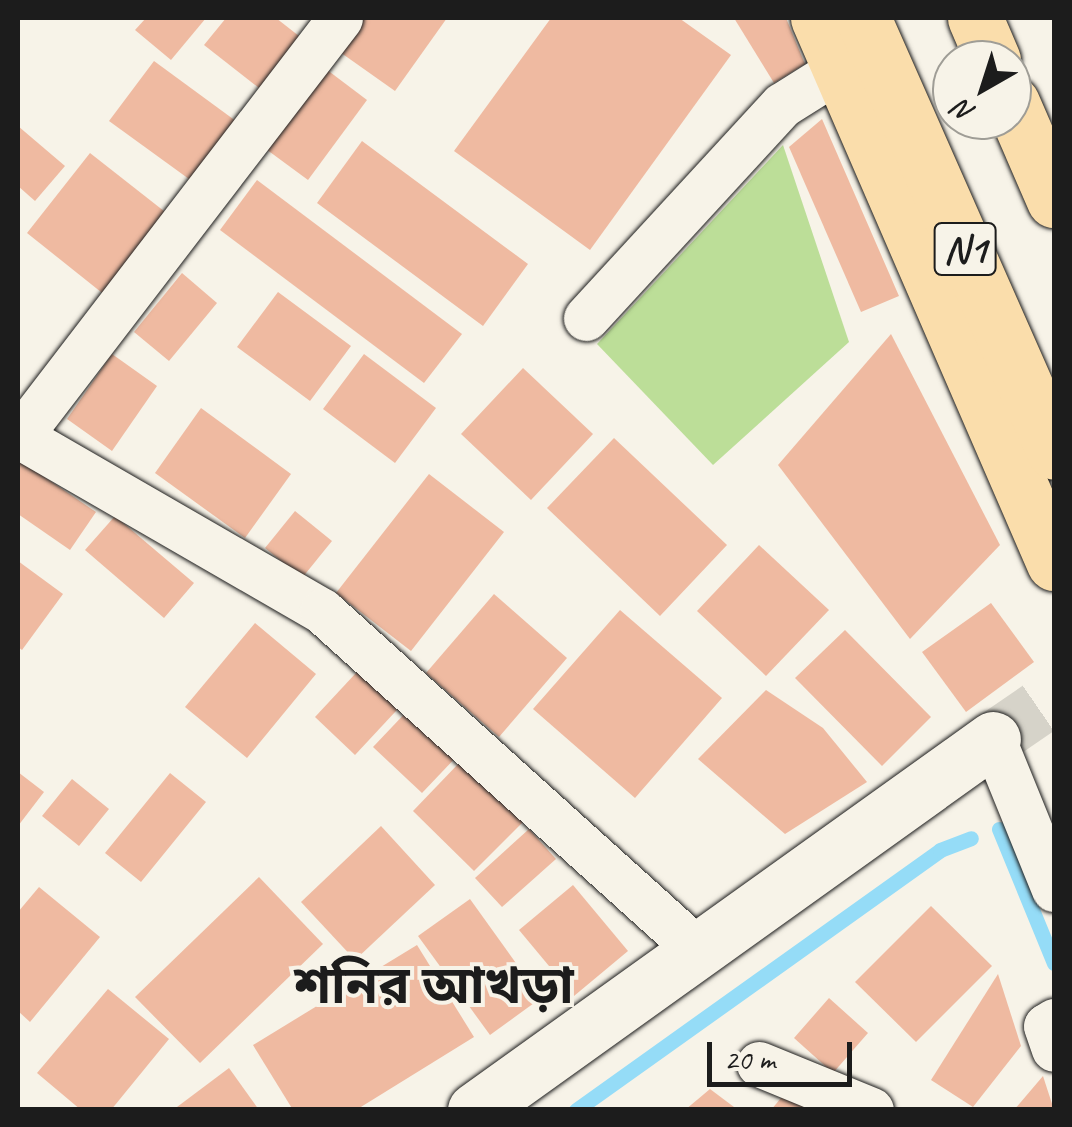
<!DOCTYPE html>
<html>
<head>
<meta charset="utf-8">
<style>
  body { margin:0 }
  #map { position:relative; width:1072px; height:1127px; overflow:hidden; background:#f7f3e8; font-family:Caveat,"Noto Sans Bengali",sans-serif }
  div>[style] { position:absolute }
  .green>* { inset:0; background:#bcde98 }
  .stream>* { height:15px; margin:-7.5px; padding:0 7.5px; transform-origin:7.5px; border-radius:7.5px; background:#95dcf7 }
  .building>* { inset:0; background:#efbaa1 }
  .secondary-tunnel>* { height:55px; margin-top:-27.5px; transform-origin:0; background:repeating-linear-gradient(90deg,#d6d3c9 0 55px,transparent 0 83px) }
  .roads { filter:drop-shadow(0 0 2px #1c1c1c) drop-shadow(0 0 2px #1c1c1c) }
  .street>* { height:45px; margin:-22.5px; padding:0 22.5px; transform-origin:22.5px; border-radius:22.5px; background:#f7f3e8 }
  .secondary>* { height:55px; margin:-27.5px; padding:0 27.5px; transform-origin:27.5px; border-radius:27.5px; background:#f7f3e8 }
  .highway>* { height:55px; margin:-27.5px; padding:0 27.5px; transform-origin:27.5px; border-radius:27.5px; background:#faddab }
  span { translate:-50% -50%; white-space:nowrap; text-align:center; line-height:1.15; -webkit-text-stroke:8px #f7f3e8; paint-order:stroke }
  .shield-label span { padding:2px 8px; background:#f7f3e8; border:2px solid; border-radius:8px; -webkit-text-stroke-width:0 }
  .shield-label { font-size:40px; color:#1c1c1c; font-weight:700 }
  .district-label { font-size:52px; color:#1c1c1c; font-weight:700 }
  .frame { position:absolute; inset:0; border:20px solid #1c1c1c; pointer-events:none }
  .north { position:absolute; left:932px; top:40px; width:100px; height:100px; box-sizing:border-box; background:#f7f3e8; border:2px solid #9f9d96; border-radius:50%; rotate:219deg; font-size:28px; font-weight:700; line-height:40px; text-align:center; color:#1c1c1c }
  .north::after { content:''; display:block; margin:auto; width:35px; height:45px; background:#1c1c1c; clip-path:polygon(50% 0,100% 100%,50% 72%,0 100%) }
  .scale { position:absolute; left:707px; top:1042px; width:145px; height:45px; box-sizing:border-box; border:5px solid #1c1c1c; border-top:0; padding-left:12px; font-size:30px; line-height:35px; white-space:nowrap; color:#1c1c1c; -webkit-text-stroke:8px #f7f3e8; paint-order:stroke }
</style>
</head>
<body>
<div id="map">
  <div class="green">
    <i style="clip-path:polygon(783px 145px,849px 342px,713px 465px,597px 344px)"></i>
  </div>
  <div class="stream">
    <i style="left:999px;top:829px;width:145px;rotate:67.7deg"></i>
    <i style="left:576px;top:1110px;width:447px;rotate:-35.5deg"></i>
    <i style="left:940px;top:850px;width:33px;rotate:-21deg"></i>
  </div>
  <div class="building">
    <i style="clip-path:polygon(146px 18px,206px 18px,171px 60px,135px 30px)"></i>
    <i style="clip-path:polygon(226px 18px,276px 18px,299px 36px,259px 88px,204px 45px)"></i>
    <i style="clip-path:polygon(360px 18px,447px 18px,395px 91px,337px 50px)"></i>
    <i style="clip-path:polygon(551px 18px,679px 18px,731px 55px,590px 250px,454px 151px)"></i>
    <i style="clip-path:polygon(734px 18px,786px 18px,805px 64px,774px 83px)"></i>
    <i style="clip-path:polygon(310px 57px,367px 100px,308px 180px,251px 138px)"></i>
    <i style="clip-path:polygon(154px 61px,244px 127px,200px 187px,109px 121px)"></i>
    <i style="clip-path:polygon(822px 119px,899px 296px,861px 312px,789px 147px)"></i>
    <i style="clip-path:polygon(18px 126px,65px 166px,35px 201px,18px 186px)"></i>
    <i style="clip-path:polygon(362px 141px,528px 264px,483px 326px,317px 203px)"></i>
    <i style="clip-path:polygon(90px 153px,169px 215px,106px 296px,27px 233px)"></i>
    <i style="clip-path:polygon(257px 180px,462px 334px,424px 383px,220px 230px)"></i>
    <i style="clip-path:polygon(182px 273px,217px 303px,169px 361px,134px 332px)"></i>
    <i style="clip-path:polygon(278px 292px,351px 346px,310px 401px,237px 347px)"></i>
    <i style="clip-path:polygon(891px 334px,1000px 545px,910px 639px,778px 465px)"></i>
    <i style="clip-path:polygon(112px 354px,157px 386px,112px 451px,67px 419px)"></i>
    <i style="clip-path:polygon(364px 354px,436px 408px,395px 463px,323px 409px)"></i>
    <i style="clip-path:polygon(523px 368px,593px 434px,531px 500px,461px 434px)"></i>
    <i style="clip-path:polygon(201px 408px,291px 474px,245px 538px,155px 473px)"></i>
    <i style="clip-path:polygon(614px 438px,727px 545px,660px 616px,547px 508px)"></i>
    <i style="clip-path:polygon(18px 459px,96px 512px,70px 550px,18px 514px)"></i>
    <i style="clip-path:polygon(429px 474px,504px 532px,411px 651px,336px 593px)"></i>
    <i style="clip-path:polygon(295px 511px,332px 541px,302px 578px,265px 548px)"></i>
    <i style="clip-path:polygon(115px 516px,194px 583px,164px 618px,85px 550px)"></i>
    <i style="clip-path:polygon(759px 545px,829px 610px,766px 676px,697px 611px)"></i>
    <i style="clip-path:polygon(18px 561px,63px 594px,22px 650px,18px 647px)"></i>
    <i style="clip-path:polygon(494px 594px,567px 658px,499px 737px,426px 673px)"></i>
    <i style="clip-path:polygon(991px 603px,1034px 662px,966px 712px,922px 652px)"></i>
    <i style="clip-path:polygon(620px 610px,722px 698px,635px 798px,533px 709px)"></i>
    <i style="clip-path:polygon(255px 623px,316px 674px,247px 758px,185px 707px)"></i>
    <i style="clip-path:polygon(845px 630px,931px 717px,882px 766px,795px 678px)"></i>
    <i style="clip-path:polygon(369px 659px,409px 697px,355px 755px,315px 717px)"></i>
    <i style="clip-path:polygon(766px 690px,823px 728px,867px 782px,785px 834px,698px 759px)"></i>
    <i style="clip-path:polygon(411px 707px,460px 753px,422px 793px,373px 747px)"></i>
    <i style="clip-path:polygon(461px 761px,524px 821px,474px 871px,413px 811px)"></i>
    <i style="clip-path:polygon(18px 772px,44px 792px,18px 826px)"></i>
    <i style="clip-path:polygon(170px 773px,206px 802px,141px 882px,105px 853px)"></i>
    <i style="clip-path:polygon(72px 779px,109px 809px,79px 846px,42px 816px)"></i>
    <i style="clip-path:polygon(381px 826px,435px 885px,355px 960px,301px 902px)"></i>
    <i style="clip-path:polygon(529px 829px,556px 859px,502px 907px,475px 878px)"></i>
    <i style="clip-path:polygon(259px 877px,323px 944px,200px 1063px,135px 997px)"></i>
    <i style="clip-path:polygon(573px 885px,628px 951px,574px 996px,519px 930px)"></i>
    <i style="clip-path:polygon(39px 887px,100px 937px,30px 1022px,18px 1011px,18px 912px)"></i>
    <i style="clip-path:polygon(470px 899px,541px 998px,490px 1035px,418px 936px)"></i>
    <i style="clip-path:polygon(931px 906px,992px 966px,916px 1042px,855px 982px)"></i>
    <i style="clip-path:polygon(417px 945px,474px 1037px,356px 1110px,293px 1110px,253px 1045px)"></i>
    <i style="clip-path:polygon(998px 974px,1021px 1046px,973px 1107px,931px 1080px)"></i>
    <i style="clip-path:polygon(108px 989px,169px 1039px,111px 1110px,81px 1110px,37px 1073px)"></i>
    <i style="clip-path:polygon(829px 998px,868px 1033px,833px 1073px,794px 1038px)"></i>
    <i style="clip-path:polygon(229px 1068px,259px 1110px,173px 1110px)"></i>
    <i style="clip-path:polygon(800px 1075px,839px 1110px,771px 1110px)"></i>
    <i style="clip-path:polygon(1043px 1076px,1054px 1110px,1014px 1110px)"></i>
    <i style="clip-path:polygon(710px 1089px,738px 1110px,685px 1110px)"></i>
  </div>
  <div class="secondary-tunnel">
    <i style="left:993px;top:739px;width:74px;rotate:-34.5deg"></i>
  </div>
  <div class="roads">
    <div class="street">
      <i style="left:586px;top:318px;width:289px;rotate:-47.4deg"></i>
      <i style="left:782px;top:105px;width:70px;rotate:-32.1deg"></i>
      <i style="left:19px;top:436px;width:350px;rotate:30deg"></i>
      <i style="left:322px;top:611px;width:508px;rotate:42.05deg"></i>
      <i style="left:18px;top:438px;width:529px;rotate:-52.52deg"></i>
      <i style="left:993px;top:739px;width:162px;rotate:67.9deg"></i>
      <i style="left:1054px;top:1021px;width:9px;rotate:148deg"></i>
      <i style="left:1046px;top:1026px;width:24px;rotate:71deg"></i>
      <i style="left:759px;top:1064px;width:121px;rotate:22.3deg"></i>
    </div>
    <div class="secondary">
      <i style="left:475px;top:1110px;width:637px;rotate:-35.61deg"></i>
    </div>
    <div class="highway">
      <i style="left:818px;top:18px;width:594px;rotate:66.59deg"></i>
      <i style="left:863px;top:18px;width:474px;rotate:66.2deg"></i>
      <i style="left:975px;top:18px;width:46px;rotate:66.8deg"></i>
      <i style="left:1012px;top:103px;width:106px;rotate:66.6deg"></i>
    </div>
  </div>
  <div class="shield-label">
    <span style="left:965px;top:249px">N1</span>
  </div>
  <div class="district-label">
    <span style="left:434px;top:987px">শনির আখড়া</span>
  </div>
  <div class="frame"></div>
  <div class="north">N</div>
  <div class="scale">20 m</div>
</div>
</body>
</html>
